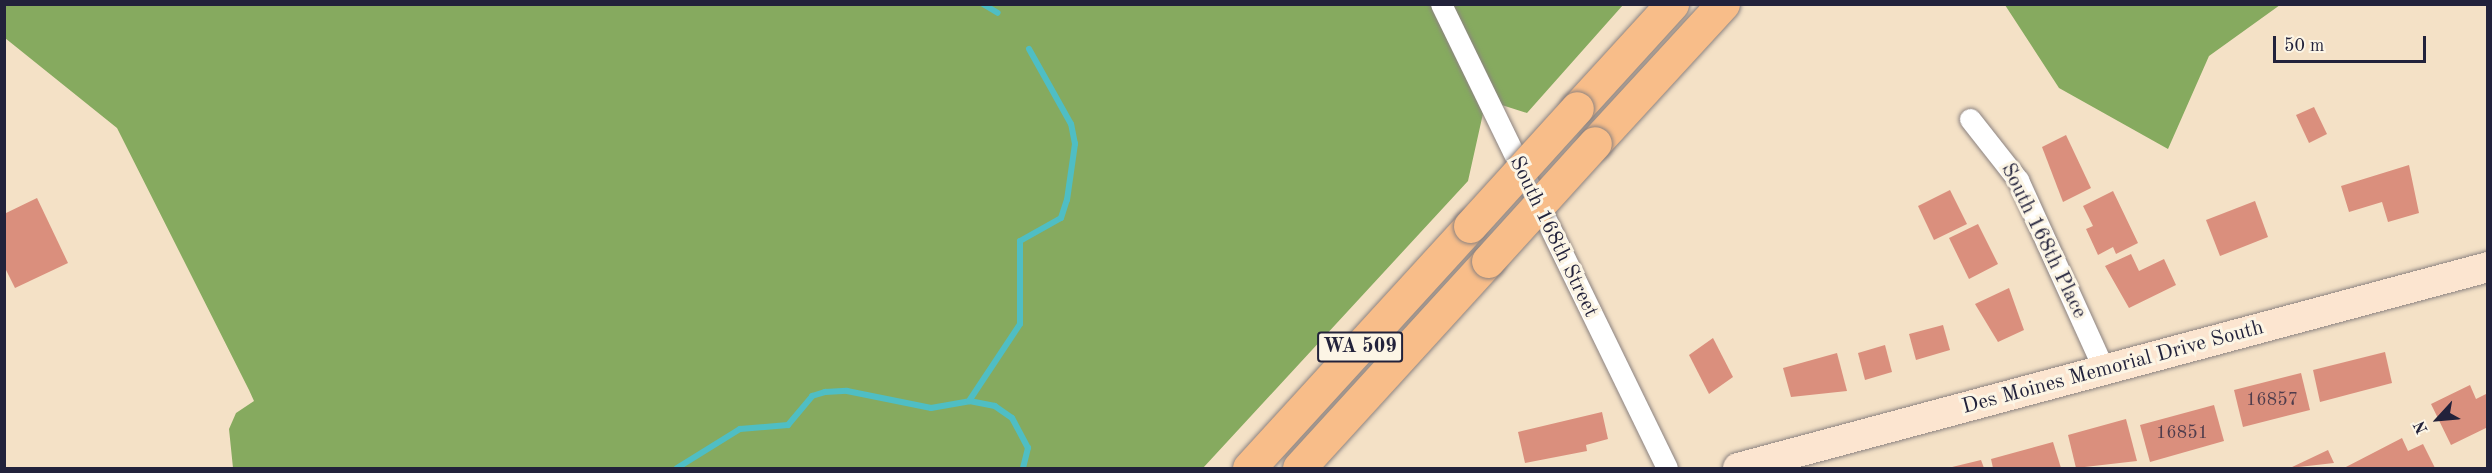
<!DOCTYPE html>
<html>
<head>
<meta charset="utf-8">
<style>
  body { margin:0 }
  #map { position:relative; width:2492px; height:473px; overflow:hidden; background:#f4e1c6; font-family:"Old Standard TT",serif }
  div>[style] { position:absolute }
  .forest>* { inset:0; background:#86aa5f }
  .stream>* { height:6px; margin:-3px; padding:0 3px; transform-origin:3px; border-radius:3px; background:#4fbec4 }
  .building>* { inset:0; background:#da8f7d }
  .roads { filter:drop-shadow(0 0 2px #8b8280) drop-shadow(0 0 2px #8b8280) }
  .minor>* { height:21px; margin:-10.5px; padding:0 10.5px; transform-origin:10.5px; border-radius:10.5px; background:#fff }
  .secondary>* { height:30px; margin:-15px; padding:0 15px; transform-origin:15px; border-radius:15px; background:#fce5d0 }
  .motorway>* { height:33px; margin:-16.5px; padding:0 16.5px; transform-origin:16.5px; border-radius:16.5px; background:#f8bd89 }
  .bridges { filter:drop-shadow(0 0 2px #8b8280) drop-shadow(0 0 2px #8b8280) }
  .motorway-bridge>* { height:33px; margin:-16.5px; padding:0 16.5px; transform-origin:16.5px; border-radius:16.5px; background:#f8bd89 }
  span { translate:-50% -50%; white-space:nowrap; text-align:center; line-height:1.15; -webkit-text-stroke:6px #fcf5e5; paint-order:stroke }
  .number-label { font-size:18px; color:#503d4c }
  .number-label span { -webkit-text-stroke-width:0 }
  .shield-label span { padding:2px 4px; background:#fcf5e5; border:2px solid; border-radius:4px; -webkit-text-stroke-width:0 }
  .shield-label { font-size:20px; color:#22223b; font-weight:700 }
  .street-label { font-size:21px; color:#22223b }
  .frame { position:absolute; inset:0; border:6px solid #22223b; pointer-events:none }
  .north { position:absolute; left:2408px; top:389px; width:60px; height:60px; -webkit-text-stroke:4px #fcf5e5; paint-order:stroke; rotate:244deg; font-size:16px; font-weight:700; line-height:24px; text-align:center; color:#22223b }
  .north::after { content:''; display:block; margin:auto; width:21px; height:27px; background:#22223b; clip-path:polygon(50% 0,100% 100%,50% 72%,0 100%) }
  .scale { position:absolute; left:2273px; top:36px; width:153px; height:27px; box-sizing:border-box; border:3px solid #22223b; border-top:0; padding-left:8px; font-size:18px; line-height:21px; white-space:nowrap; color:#22223b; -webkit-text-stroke:4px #fcf5e5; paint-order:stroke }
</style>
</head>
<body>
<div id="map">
  <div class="forest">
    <i style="clip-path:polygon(4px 5px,1623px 5px,1527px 113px,1486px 100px,1468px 181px,1203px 468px,233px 468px,229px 429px,236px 413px,254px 401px,249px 390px,117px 128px,5px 38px)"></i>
    <i style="clip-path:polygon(2005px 5px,2280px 5px,2209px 56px,2168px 149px,2059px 88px)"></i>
  </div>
  <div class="stream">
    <i style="left:983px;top:4px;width:17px;rotate:31deg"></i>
    <i style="left:677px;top:468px;width:74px;rotate:-31.8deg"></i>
    <i style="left:740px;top:429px;width:48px;rotate:-4.8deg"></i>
    <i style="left:788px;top:425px;width:38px;rotate:-50deg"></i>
    <i style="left:812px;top:396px;width:14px;rotate:-17deg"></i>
    <i style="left:825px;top:392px;width:22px;rotate:-3deg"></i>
    <i style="left:847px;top:391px;width:86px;rotate:11.4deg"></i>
    <i style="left:931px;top:408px;width:39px;rotate:-10deg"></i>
    <i style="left:1023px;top:468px;width:21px;rotate:-76deg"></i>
    <i style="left:1028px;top:448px;width:34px;rotate:-118deg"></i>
    <i style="left:1012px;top:418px;width:21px;rotate:-145deg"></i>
    <i style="left:995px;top:406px;width:26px;rotate:-169deg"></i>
    <i style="left:969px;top:401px;width:92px;rotate:-56.5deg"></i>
    <i style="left:1020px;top:324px;width:83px;rotate:-90deg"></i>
    <i style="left:1020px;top:241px;width:47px;rotate:-29.3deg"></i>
    <i style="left:1061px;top:218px;width:19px;rotate:-72deg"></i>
    <i style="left:1067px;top:200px;width:57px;rotate:-81.9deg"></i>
    <i style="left:1075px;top:144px;width:20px;rotate:-101deg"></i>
    <i style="left:1071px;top:124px;width:86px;rotate:-119.2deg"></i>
  </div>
  <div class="building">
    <i style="clip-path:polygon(2314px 107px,2327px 134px,2309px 143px,2296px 115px)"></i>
    <i style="clip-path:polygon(2066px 135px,2091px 188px,2063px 202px,2042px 147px)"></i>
    <i style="clip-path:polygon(2409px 165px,2419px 213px,2388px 222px,2382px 202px,2349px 212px,2341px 186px)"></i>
    <i style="clip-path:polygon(1950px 190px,1967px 224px,1934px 240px,1918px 206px)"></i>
    <i style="clip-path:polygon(2113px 191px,2138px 243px,2116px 254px,2113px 247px,2098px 255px,2086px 229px,2093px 226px,2083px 206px)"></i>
    <i style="clip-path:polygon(37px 198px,68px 263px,15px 288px,4px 266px,4px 214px)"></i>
    <i style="clip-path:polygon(2255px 201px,2268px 237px,2220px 256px,2206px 220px)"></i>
    <i style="clip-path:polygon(1978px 224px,1998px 264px,1969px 279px,1949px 238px)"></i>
    <i style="clip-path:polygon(2131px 254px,2139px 271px,2164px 259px,2176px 285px,2129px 308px,2105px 266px)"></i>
    <i style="clip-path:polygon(2009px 288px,2024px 330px,1998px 342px,1975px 304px)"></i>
    <i style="clip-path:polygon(1943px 325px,1950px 350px,1916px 360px,1909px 334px)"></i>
    <i style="clip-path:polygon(1713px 338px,1733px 377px,1709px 394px,1689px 355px)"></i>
    <i style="clip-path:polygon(1885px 345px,1892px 372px,1865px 380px,1858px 353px)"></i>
    <i style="clip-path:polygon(2385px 352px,2392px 383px,2320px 402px,2313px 370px)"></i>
    <i style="clip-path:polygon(1837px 353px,1847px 391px,1791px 397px,1783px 368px)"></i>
    <i style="clip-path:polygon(2301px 373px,2310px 410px,2243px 427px,2234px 390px)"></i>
    <i style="clip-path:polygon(2470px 385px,2476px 399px,2488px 393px,2488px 427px,2451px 445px,2431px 404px)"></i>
    <i style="clip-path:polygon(2214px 405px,2224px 441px,2150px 462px,2140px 425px)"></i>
    <i style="clip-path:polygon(1602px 412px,1608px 439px,1586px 445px,1587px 451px,1525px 463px,1518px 432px)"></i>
    <i style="clip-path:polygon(2126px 419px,2137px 461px,2076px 468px,2068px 435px)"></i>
    <i style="clip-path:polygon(2402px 438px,2408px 451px,2423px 444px,2435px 468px,2344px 468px)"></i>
    <i style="clip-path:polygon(2053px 442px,2061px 468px,1993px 468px,1991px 459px)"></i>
    <i style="clip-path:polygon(2328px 450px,2334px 463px,2290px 468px)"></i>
    <i style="clip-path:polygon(1981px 460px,1984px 468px,1948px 468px)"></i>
  </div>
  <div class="roads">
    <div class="minor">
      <i style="left:1441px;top:4px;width:516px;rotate:64.03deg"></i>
      <i style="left:1970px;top:119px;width:78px;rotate:51.8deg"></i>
      <i style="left:2018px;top:180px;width:209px;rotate:65.6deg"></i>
    </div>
    <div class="secondary">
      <i style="left:1738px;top:468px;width:776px;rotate:-15deg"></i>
    </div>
    <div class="motorway">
      <i style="left:1577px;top:108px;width:141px;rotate:-47.6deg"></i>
      <i style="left:1595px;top:143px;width:189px;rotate:-47.4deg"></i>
      <i style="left:1249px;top:468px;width:328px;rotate:-47.6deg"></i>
      <i style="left:1299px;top:468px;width:280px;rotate:-47.6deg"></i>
    </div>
  </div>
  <div class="bridges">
    <div class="motorway-bridge">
      <i style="left:1470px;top:226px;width:159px;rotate:-47.8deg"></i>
      <i style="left:1488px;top:261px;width:159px;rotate:-47.8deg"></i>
    </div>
  </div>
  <div class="number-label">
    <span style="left:2272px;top:400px">16857</span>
    <span style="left:2182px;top:433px">16851</span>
  </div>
  <div class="shield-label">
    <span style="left:1360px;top:347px">WA 509</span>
  </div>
  <div class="street-label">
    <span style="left:1553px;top:237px;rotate:64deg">South 168th Street</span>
    <span style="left:2043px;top:241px;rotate:64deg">South 168th Place</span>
    <span style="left:2113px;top:368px;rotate:-15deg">Des Moines Memorial Drive South</span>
  </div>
  <div class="frame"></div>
  <div class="north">N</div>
  <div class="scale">50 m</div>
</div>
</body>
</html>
